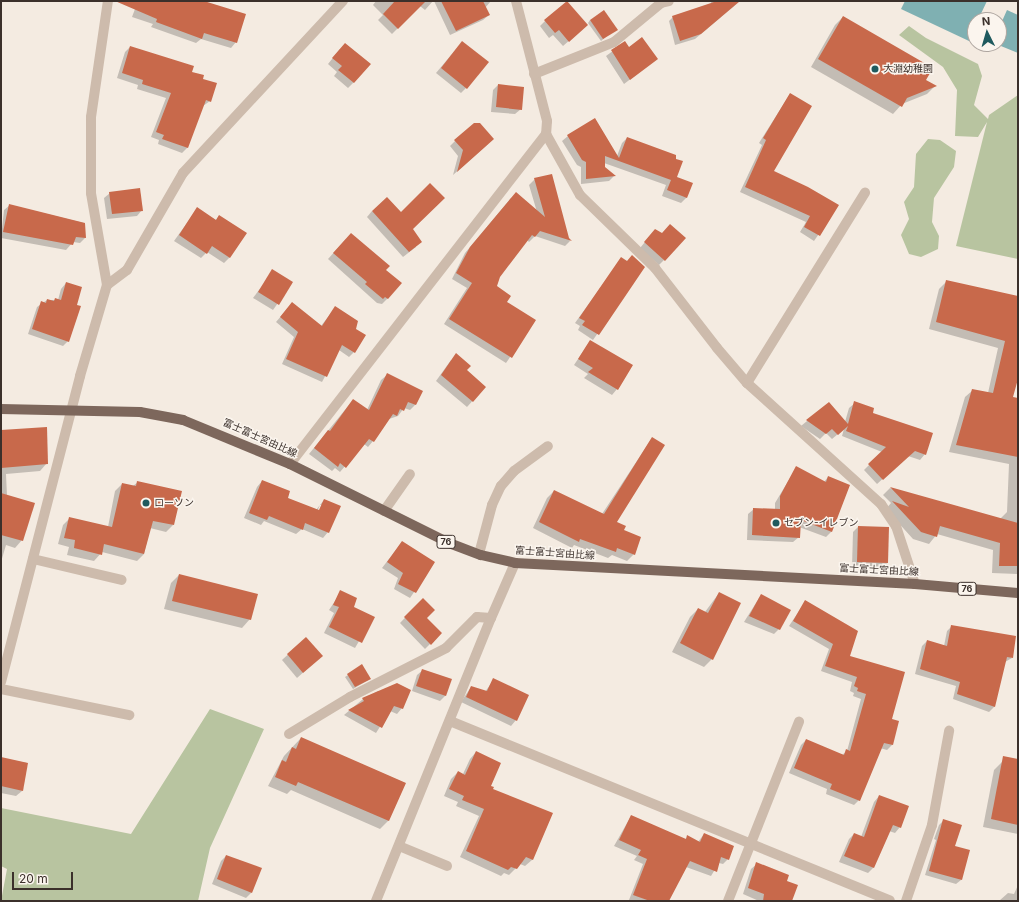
<!DOCTYPE html>
<html>
<head>
<meta charset="utf-8">
<style>
  body { margin:0 }
  #map { position:relative; width:1019px; height:902px; overflow:hidden; background:#f4ebe1; font-family:Inter,"Noto Sans JP",sans-serif }
  div>[style] { position:absolute }
  .green>* { inset:0; background:#b8c4a0 }
  .water>* { inset:0; background:#7fb0b2 }
  .shadow>* { inset:0; background:#0003 }
  .building>* { inset:0; background:#c8694b }
  .street>* { height:10px; margin:-5px; padding:0 5px; transform-origin:5px; border-radius:5px; background:#cdbbac }
  .primary>* { height:10px; margin:-5px; padding:0 5px; transform-origin:5px; border-radius:5px; background:#7d675c }
  .dots>* { width:11px; height:11px; translate:-50% -50%; box-sizing:border-box; border:2px solid #fbf5ee; border-radius:50% }
  span { translate:-50% -50%; white-space:nowrap; text-align:center; line-height:1.15; -webkit-text-stroke:3px #fbf5ee; paint-order:stroke }
  .shield-label span { padding:1px 3px; background:#fbf5ee; border:1px solid; border-radius:3px; -webkit-text-stroke-width:0 }
  .shield-label { font-size:9px; color:#3b302b; font-weight:700 }
  .poi-label { font-size:10px; color:#3b302b }
  .left { translate:0 -50%; text-align:left }
  .street-label { font-size:10px; color:#3b302b }
  .frame { position:absolute; inset:0; border:2px solid #3b302b; pointer-events:none }
  .north { position:absolute; left:967px; top:12px; width:40px; height:40px; box-sizing:border-box; background:#fbf5ee; border:1px solid #aea6a0; border-radius:50%; rotate:355deg; font-size:11px; font-weight:700; line-height:16px; text-align:center; color:#3b302b }
  .north::after { content:''; display:block; margin:auto; width:14px; height:18px; background:#1f5a5e; clip-path:polygon(50% 0,100% 100%,50% 72%,0 100%) }
  .scale { position:absolute; left:12px; top:872px; width:61px; height:18px; box-sizing:border-box; border:2px solid #3b302b; border-top:0; padding-left:5px; font-size:12px; line-height:14px; white-space:nowrap; color:#3b302b; -webkit-text-stroke:3px #fbf5ee; paint-order:stroke }
</style>
</head>
<body>
<div id="map">
  <div class="green">
    <i style="clip-path:polygon(909px 26px,926px 38px,978px 64px,982px 76px,974px 105px,988px 119px,989px 115px,1018px 95px,1018px 259px,956px 246px,987px 122px,978px 137px,955px 136px,957px 90px,943px 67px,899px 35px)"></i>
    <i style="clip-path:polygon(928px 139px,940px 140px,956px 151px,954px 167px,934px 198px,932px 222px,939px 236px,938px 249px,921px 257px,909px 254px,901px 235px,909px 219px,904px 202px,914px 187px,916px 154px)"></i>
    <i style="clip-path:polygon(210px 709px,264px 729px,210px 848px,198px 901px,1px 901px,7px 869px,1px 866px,1px 808px,131px 834px)"></i>
  </div>
  <div class="water">
    <i style="clip-path:polygon(905px 1px,987px 1px,978px 20px,975px 20px,975px 27px,969px 41px,901px 9px)"></i>
    <i style="clip-path:polygon(1007px 10px,1018px 15px,1018px 53px,996px 44px,999px 44px,999px 28px)"></i>
  </div>
  <div class="shadow">
    <i style="clip-path:polygon(138px 1px,186px 1px,236px 42px,231px 48px,201px 39px,196px 43px,151px 27px,153px 24px,132px 17px)"></i>
    <i style="clip-path:polygon(376px 1px,433px 1px,425px 10px,420px 6px,392px 34px,378px 20px,383px 15px,373px 5px)"></i>
    <i style="clip-path:polygon(434px 1px,491px 1px,485px 8px,489px 15px,483px 20px,450px 35px)"></i>
    <i style="clip-path:polygon(710px 1px,740px 1px,695px 39px,675px 45px,669px 21px,674px 16px,712px 4px)"></i>
    <i style="clip-path:polygon(843px 17px,925px 81px,935px 86px,927px 94px,902px 104px,893px 114px,811px 67px,835px 25px)"></i>
    <i style="clip-path:polygon(590px 20px,613px 31px,601px 41px,588px 23px)"></i>
    <i style="clip-path:polygon(545px 21px,587px 25px,563px 46px,553px 35px,549px 38px,540px 26px)"></i>
    <i style="clip-path:polygon(625px 42px,629px 48px,657px 59px,624px 84px,606px 56px)"></i>
    <i style="clip-path:polygon(130px 47px,191px 73px,202px 80px,210px 101px,203px 106px,187px 148px,182px 153px,158px 144px,159px 140px,151px 137px,166px 98px,137px 89px,138px 85px,117px 78px,125px 52px)"></i>
    <i style="clip-path:polygon(457px 48px,466px 88px,461px 93px,436px 73px)"></i>
    <i style="clip-path:polygon(340px 49px,354px 82px,348px 88px,334px 76px,337px 72px,328px 64px)"></i>
    <i style="clip-path:polygon(498px 85px,521px 109px,515px 114px,491px 112px,493px 90px)"></i>
    <i style="clip-path:polygon(790px 94px,772px 171px,838px 206px,814px 241px,800px 232px,806px 222px,740px 192px,762px 145px,759px 143px)"></i>
    <i style="clip-path:polygon(568px 136px,617px 156px,622px 143px,627px 138px,676px 178px,687px 197px,681px 203px,662px 196px,666px 185px,604px 163px,604px 167px,614px 176px,609px 181px,581px 184px,581px 167px,577px 165px,562px 141px)"></i>
    <i style="clip-path:polygon(455px 141px,488px 144px,453px 175px,458px 156px,450px 146px)"></i>
    <i style="clip-path:polygon(535px 179px,570px 241px,565px 246px,535px 236px,529px 242px,527px 240px,499px 276px,495px 286px,505px 302px,535px 321px,506px 363px,444px 324px,467px 288px,452px 279px,465px 253px,511px 198px,537px 212px,529px 185px)"></i>
    <i style="clip-path:polygon(110px 193px,142px 210px,137px 216px,107px 219px,104px 198px)"></i>
    <i style="clip-path:polygon(10px 205px,84px 223px,85px 238px,80px 243px,73px 242px,66px 250px,1px 238px,4px 210px)"></i>
    <i style="clip-path:polygon(197px 209px,216px 220px,219px 216px,230px 257px,224px 263px,207px 252px,201px 258px,174px 241px)"></i>
    <i style="clip-path:polygon(372px 211px,411px 229px,416px 247px,403px 257px,367px 217px)"></i>
    <i style="clip-path:polygon(650px 236px,664px 260px,659px 265px,640px 248px)"></i>
    <i style="clip-path:polygon(346px 239px,385px 270px,388px 298px,382px 304px,377px 303px,328px 259px)"></i>
    <i style="clip-path:polygon(621px 259px,644px 267px,593px 340px,578px 330px,580px 326px,575px 323px)"></i>
    <i style="clip-path:polygon(273px 271px,292px 283px,273px 310px,253px 298px)"></i>
    <i style="clip-path:polygon(947px 281px,1018px 297px,1018px 376px,1012px 398px,1018px 399px,1017px 574px,992px 573px,993px 550px,937px 534px,929px 544px,913px 539px,886px 509px,891px 503px,883px 495px,890px 488px,1000px 519px,1007px 512px,1009px 464px,949px 452px,965px 397px,973px 390px,988px 393px,998px 348px,929px 329px,939px 289px)"></i>
    <i style="clip-path:polygon(66px 283px,68px 341px,63px 346px,28px 334px,37px 307px,47px 300px,58px 300px,61px 289px)"></i>
    <i style="clip-path:polygon(288px 308px,321px 326px,335px 308px,355px 330px,354px 352px,349px 357px,339px 350px,322px 382px,282px 364px,294px 337px,276px 322px)"></i>
    <i style="clip-path:polygon(590px 341px,617px 389px,612px 395px,584px 378px,588px 374px,574px 365px)"></i>
    <i style="clip-path:polygon(451px 360px,485px 387px,467px 407px,436px 381px)"></i>
    <i style="clip-path:polygon(387px 375px,422px 391px,415px 405px,410px 410px,404px 408px,398px 416px,389px 419px,373px 441px,368px 447px,364px 444px,340px 472px,335px 468px,332px 471px,309px 454px,353px 400px,367px 410px,381px 380px)"></i>
    <i style="clip-path:polygon(829px 403px,845px 422px,849px 408px,855px 403px,925px 454px,920px 460px,908px 456px,877px 484px,864px 470px,882px 452px,842px 436px,844px 429px,832px 439px,826px 433px,820px 439px,801px 426px)"></i>
    <i style="clip-path:polygon(1px 431px,47px 463px,40px 471px,6px 474px,7px 496px,22px 540px,15px 548px,6px 545px,1px 562px)"></i>
    <i style="clip-path:polygon(652px 438px,615px 523px,634px 554px,627px 561px,612px 555px,608px 558px,574px 545px,572px 548px,533px 528px,547px 498px,554px 491px,602px 514px)"></i>
    <i style="clip-path:polygon(796px 468px,824px 482px,828px 477px,849px 486px,831px 532px,826px 537px,799px 527px,799px 537px,793px 542px,747px 540px,748px 514px,754px 509px,775px 509px,775px 503px)"></i>
    <i style="clip-path:polygon(evenodd,262px 481px,287px 498px,316px 510px,324px 500px,328px 532px,323px 538px,302px 529px,296px 534px,264px 521px,261px 525px,244px 518px,257px 487px,262px 481px,320px 505px,322px 505px,318px 515px,316px 514px,320px 505px)"></i>
    <i style="clip-path:polygon(138px 482px,173px 525px,166px 532px,150px 528px,144px 554px,137px 561px,102px 552px,94px 561px,67px 555px,69px 547px,58px 544px,63px 525px,70px 518px,108px 527px,115px 491px,122px 484px,133px 486px)"></i>
    <i style="clip-path:polygon(858px 527px,888px 529px,887px 563px,882px 568px,852px 567px,853px 532px)"></i>
    <i style="clip-path:polygon(402px 542px,434px 563px,410px 598px,394px 589px,398px 578px,382px 568px)"></i>
    <i style="clip-path:polygon(179px 575px,250px 619px,242px 628px,164px 609px,171px 583px)"></i>
    <i style="clip-path:polygon(341px 592px,352px 607px,373px 617px,355px 648px,324px 633px,334px 613px,329px 610px)"></i>
    <i style="clip-path:polygon(719px 593px,712px 659px,704px 667px,672px 652px,690px 617px,698px 609px,705px 612px)"></i>
    <i style="clip-path:polygon(761px 595px,779px 629px,774px 634px,744px 622px)"></i>
    <i style="clip-path:polygon(423px 599px,426px 618px,441px 633px,425px 649px,400px 623px)"></i>
    <i style="clip-path:polygon(805px 602px,849px 657px,891px 720px,898px 722px,892px 745px,887px 750px,880px 748px,859px 800px,854px 805px,826px 794px,827px 789px,789px 773px,801px 745px,806px 740px,842px 755px,847px 751px,861px 699px,853px 696px,854px 693px,850px 691px,852px 682px,821px 671px,829px 649px,789px 626px)"></i>
    <i style="clip-path:polygon(952px 626px,1012px 658px,1005px 662px,994px 707px,989px 712px,953px 699px,956px 686px,915px 674px,922px 646px,927px 641px,944px 646px,947px 631px)"></i>
    <i style="clip-path:polygon(306px 638px,316px 661px,297px 678px,282px 660px)"></i>
    <i style="clip-path:polygon(423px 670px,451px 680px,445px 696px,440px 701px,412px 691px,417px 675px)"></i>
    <i style="clip-path:polygon(348px 675px,370px 679px,353px 689px,345px 677px)"></i>
    <i style="clip-path:polygon(494px 679px,516px 720px,511px 726px,461px 702px,471px 687px,485px 692px)"></i>
    <i style="clip-path:polygon(378px 691px,402px 708px,397px 714px,390px 711px,376px 733px,344px 715px,363px 699px)"></i>
    <i style="clip-path:polygon(301px 738px,405px 783px,388px 821px,380px 829px,291px 790px,287px 794px,268px 786px,284px 756px)"></i>
    <i style="clip-path:polygon(476px 752px,492px 790px,552px 814px,532px 860px,525px 866px,520px 864px,509px 875px,504px 873px,501px 876px,460px 857px,479px 816px,456px 806px,458px 802px,444px 796px,451px 779px,458px 772px,463px 774px,470px 759px)"></i>
    <i style="clip-path:polygon(1px 758px,27px 763px,22px 791px,16px 796px,1px 793px)"></i>
    <i style="clip-path:polygon(1003px 761px,1018px 764px,1018px 834px,983px 827px,994px 770px)"></i>
    <i style="clip-path:polygon(879px 796px,900px 827px,895px 833px,889px 831px,873px 868px,868px 873px,839px 862px,849px 839px,854px 834px,861px 837px,874px 802px)"></i>
    <i style="clip-path:polygon(631px 816px,684px 840px,688px 837px,698px 842px,704px 834px,728px 859px,723px 864px,719px 863px,711px 876px,686px 867px,668px 901px,629px 900px,643px 864px,634px 860px,637px 856px,614px 846px)"></i>
    <i style="clip-path:polygon(944px 820px,954px 847px,961px 880px,956px 884px,925px 875px,936px 840px,934px 839px,939px 825px)"></i>
    <i style="clip-path:polygon(226px 856px,260px 869px,251px 893px,246px 898px,212px 884px,221px 861px)"></i>
    <i style="clip-path:polygon(757px 864px,786px 882px,791px 901px,759px 901px,743px 894px,751px 869px)"></i>
    <i style="clip-path:polygon(1018px 885px,1018px 901px,999px 901px,1008px 893px,1014px 894px)"></i>
  </div>
  <div class="building">
    <i style="clip-path:polygon(115px 1px,204px 1px,246px 14px,237px 43px,204px 33px,202px 39px,156px 22px,157px 19px)"></i>
    <i style="clip-path:polygon(395px 1px,426px 1px,398px 29px,383px 14px)"></i>
    <i style="clip-path:polygon(441px 1px,483px 1px,490px 15px,456px 31px)"></i>
    <i style="clip-path:polygon(567px 1px,588px 25px,569px 42px,559px 30px,555px 33px,544px 20px)"></i>
    <i style="clip-path:polygon(717px 1px,740px 1px,701px 34px,680px 41px,672px 16px)"></i>
    <i style="clip-path:polygon(604px 10px,618px 30px,603px 39px,590px 20px)"></i>
    <i style="clip-path:polygon(843px 16px,933px 68px,926px 80px,937px 86px,907px 98px,902px 107px,818px 59px)"></i>
    <i style="clip-path:polygon(642px 37px,658px 59px,630px 80px,611px 50px,625px 41px,629px 47px)"></i>
    <i style="clip-path:polygon(462px 41px,489px 62px,467px 89px,441px 68px)"></i>
    <i style="clip-path:polygon(345px 43px,371px 64px,354px 83px,338px 70px,342px 66px,332px 58px)"></i>
    <i style="clip-path:polygon(130px 46px,194px 66px,192px 72px,204px 75px,203px 79px,217px 83px,211px 102px,206px 100px,188px 148px,162px 139px,164px 135px,156px 132px,171px 93px,142px 84px,143px 80px,122px 73px)"></i>
    <i style="clip-path:polygon(498px 84px,524px 87px,522px 110px,496px 107px)"></i>
    <i style="clip-path:polygon(790px 93px,812px 106px,774px 171px,808px 187px,839px 205px,820px 236px,804px 227px,810px 216px,745px 187px,766px 140px,763px 138px)"></i>
    <i style="clip-path:polygon(595px 118px,619px 158px,627px 137px,676px 155px,676px 159px,683px 161px,677px 177px,693px 183px,687px 198px,667px 190px,671px 180px,605px 156px,605px 167px,616px 176px,586px 179px,586px 162px,582px 160px,567px 135px)"></i>
    <i style="clip-path:polygon(474px 123px,480px 123px,494px 139px,457px 172px,463px 150px,454px 140px)"></i>
    <i style="clip-path:polygon(552px 174px,569px 238px,572px 241px,540px 231px,535px 237px,532px 235px,500px 277px,497px 286px,511px 296px,507px 302px,536px 320px,512px 358px,449px 319px,472px 283px,456px 273px,470px 247px,516px 192px,545px 217px,534px 178px)"></i>
    <i style="clip-path:polygon(430px 183px,445px 198px,413px 229px,422px 242px,409px 252px,372px 211px,387px 197px,401px 212px)"></i>
    <i style="clip-path:polygon(140px 188px,143px 211px,112px 214px,109px 192px)"></i>
    <i style="clip-path:polygon(9px 204px,85px 223px,86px 238px,76px 237px,73px 245px,3px 232px)"></i>
    <i style="clip-path:polygon(197px 207px,216px 220px,219px 215px,247px 233px,230px 258px,212px 246px,207px 254px,179px 235px)"></i>
    <i style="clip-path:polygon(670px 224px,686px 238px,665px 261px,644px 242px,655px 229px,662px 233px)"></i>
    <i style="clip-path:polygon(351px 233px,390px 266px,386px 270px,402px 283px,388px 299px,385px 297px,383px 299px,365px 284px,367px 282px,333px 253px)"></i>
    <i style="clip-path:polygon(632px 255px,645px 267px,599px 335px,582px 325px,585px 321px,579px 318px,621px 257px,627px 261px)"></i>
    <i style="clip-path:polygon(272px 269px,293px 282px,279px 305px,258px 292px)"></i>
    <i style="clip-path:polygon(946px 280px,1018px 296px,1018px 379px,1013px 397px,1018px 398px,1018px 457px,956px 445px,972px 389px,993px 393px,1005px 341px,936px 322px)"></i>
    <i style="clip-path:polygon(66px 282px,82px 287px,77px 305px,81px 306px,69px 342px,32px 329px,41px 301px,46px 303px,47px 299px,54px 301px,55px 298px,61px 300px)"></i>
    <i style="clip-path:polygon(292px 302px,322px 326px,335px 306px,358px 321px,356px 329px,366px 335px,355px 353px,342px 345px,327px 377px,286px 359px,298px 332px,280px 317px)"></i>
    <i style="clip-path:polygon(590px 340px,633px 365px,618px 390px,588px 372px,593px 368px,578px 359px)"></i>
    <i style="clip-path:polygon(456px 353px,471px 366px,467px 370px,486px 387px,473px 402px,441px 375px)"></i>
    <i style="clip-path:polygon(387px 373px,423px 391px,416px 405px,408px 402px,404px 411px,400px 409px,397px 416px,393px 414px,374px 442px,369px 439px,346px 468px,340px 463px,338px 467px,314px 448px,328px 430px,330px 431px,353px 399px,369px 410px)"></i>
    <i style="clip-path:polygon(854px 401px,874px 408px,873px 413px,933px 433px,926px 455px,915px 451px,883px 480px,868px 464px,886px 447px,846px 431px,848px 426px,838px 435px,832px 429px,826px 434px,806px 420px,829px 402px,848px 424px)"></i>
    <i style="clip-path:polygon(47px 427px,48px 464px,1px 468px,1px 430px)"></i>
    <i style="clip-path:polygon(652px 437px,665px 445px,617px 522px,626px 526px,624px 530px,641px 537px,635px 555px,617px 548px,616px 552px,580px 539px,579px 542px,539px 522px,554px 490px,604px 514px)"></i>
    <i style="clip-path:polygon(796px 466px,826px 482px,828px 476px,850px 485px,832px 532px,801px 520px,800px 538px,752px 535px,753px 508px,780px 509px,780px 496px)"></i>
    <i style="clip-path:polygon(262px 480px,290px 491px,288px 498px,319px 510px,324px 499px,341px 506px,329px 533px,305px 523px,303px 530px,269px 516px,267px 520px,249px 513px)"></i>
    <i style="clip-path:polygon(137px 481px,182px 491px,174px 525px,153px 521px,144px 554px,104px 544px,102px 555px,74px 548px,75px 540px,64px 538px,69px 517px,112px 527px,122px 483px,136px 486px)"></i>
    <i style="clip-path:polygon(890px 487px,1018px 523px,1018px 566px,999px 566px,1000px 543px,940px 526px,937px 537px,921px 532px,892px 501px,909px 507px)"></i>
    <i style="clip-path:polygon(1px 493px,35px 503px,23px 541px,1px 535px)"></i>
    <i style="clip-path:polygon(858px 526px,889px 527px,888px 563px,857px 562px)"></i>
    <i style="clip-path:polygon(402px 541px,435px 562px,416px 593px,398px 584px,403px 573px,387px 562px)"></i>
    <i style="clip-path:polygon(179px 574px,258px 594px,251px 620px,172px 601px)"></i>
    <i style="clip-path:polygon(340px 590px,357px 598px,354px 607px,375px 617px,362px 643px,329px 627px,339px 607px,333px 605px)"></i>
    <i style="clip-path:polygon(719px 592px,741px 603px,713px 660px,680px 643px,698px 608px,708px 613px)"></i>
    <i style="clip-path:polygon(761px 594px,791px 610px,780px 630px,749px 616px)"></i>
    <i style="clip-path:polygon(423px 598px,435px 610px,427px 618px,442px 633px,431px 645px,404px 617px)"></i>
    <i style="clip-path:polygon(805px 600px,858px 631px,850px 656px,905px 672px,892px 719px,899px 721px,893px 745px,884px 743px,860px 801px,830px 789px,832px 784px,794px 768px,806px 739px,844px 755px,846px 749px,850px 751px,866px 694px,857px 691px,858px 688px,854px 686px,857px 677px,825px 666px,833px 644px,793px 621px)"></i>
    <i style="clip-path:polygon(951px 625px,1016px 636px,1013px 658px,1007px 657px,995px 707px,957px 694px,960px 682px,920px 669px,927px 640px,947px 646px)"></i>
    <i style="clip-path:polygon(306px 637px,323px 656px,303px 673px,287px 654px)"></i>
    <i style="clip-path:polygon(362px 664px,371px 679px,355px 687px,347px 674px)"></i>
    <i style="clip-path:polygon(422px 669px,452px 679px,446px 696px,416px 686px)"></i>
    <i style="clip-path:polygon(493px 678px,529px 695px,517px 721px,466px 697px,471px 686px,487px 691px)"></i>
    <i style="clip-path:polygon(397px 683px,411px 690px,403px 709px,394px 706px,382px 728px,348px 710px,364px 701px,362px 698px)"></i>
    <i style="clip-path:polygon(301px 737px,406px 783px,389px 821px,298px 782px,296px 786px,275px 777px,282px 760px,286px 762px,292px 747px,296px 749px)"></i>
    <i style="clip-path:polygon(476px 751px,501px 763px,491px 786px,494px 787px,493px 789px,553px 813px,533px 860px,526px 857px,517px 869px,511px 867px,508px 870px,466px 851px,484px 809px,462px 800px,464px 796px,449px 789px,458px 771px,465px 775px)"></i>
    <i style="clip-path:polygon(1003px 756px,1018px 759px,1018px 825px,991px 819px)"></i>
    <i style="clip-path:polygon(1px 757px,28px 763px,23px 791px,1px 786px)"></i>
    <i style="clip-path:polygon(879px 795px,909px 806px,901px 828px,893px 825px,874px 868px,844px 856px,854px 833px,864px 837px)"></i>
    <i style="clip-path:polygon(631px 815px,686px 839px,687px 835px,700px 842px,704px 833px,734px 846px,729px 860px,721px 857px,717px 872px,690px 861px,669px 901px,650px 901px,633px 895px,647px 859px,638px 855px,641px 850px,619px 840px)"></i>
    <i style="clip-path:polygon(943px 819px,962px 825px,955px 846px,970px 850px,962px 880px,929px 871px)"></i>
    <i style="clip-path:polygon(226px 855px,262px 868px,252px 893px,217px 879px)"></i>
    <i style="clip-path:polygon(756px 862px,789px 875px,787px 881px,798px 885px,792px 901px,763px 901px,764px 894px,748px 888px)"></i>
  </div>
  <div class="street">
    <i style="left:516px;top:1px;width:124px;rotate:75.5deg"></i>
    <i style="left:547px;top:121px;width:13px;rotate:94deg"></i>
    <i style="left:546px;top:134px;width:70px;rotate:60.9deg"></i>
    <i style="left:580px;top:195px;width:105px;rotate:44.2deg"></i>
    <i style="left:655px;top:268px;width:101px;rotate:52.2deg"></i>
    <i style="left:717px;top:348px;width:46px;rotate:49.4deg"></i>
    <i style="left:747px;top:383px;width:181px;rotate:42.1deg"></i>
    <i style="left:881px;top:504px;width:27px;rotate:56deg"></i>
    <i style="left:896px;top:526px;width:61px;rotate:71.9deg"></i>
    <i style="left:534px;top:74px;width:86px;rotate:-21.8deg"></i>
    <i style="left:614px;top:42px;width:61px;rotate:-39.7deg"></i>
    <i style="left:661px;top:3px;width:8px;rotate:-14deg"></i>
    <i style="left:107px;top:285px;width:93px;rotate:-99.9deg"></i>
    <i style="left:91px;top:193px;width:76px;rotate:-90deg"></i>
    <i style="left:91px;top:117px;width:117px;rotate:-81.7deg"></i>
    <i style="left:747px;top:383px;width:224px;rotate:-58.2deg"></i>
    <i style="left:290px;top:464px;width:418px;rotate:-52.2deg"></i>
    <i style="left:384px;top:511px;width:45px;rotate:-54.9deg"></i>
    <i style="left:479px;top:554px;width:51px;rotate:-75.1deg"></i>
    <i style="left:492px;top:505px;width:21px;rotate:-65deg"></i>
    <i style="left:501px;top:486px;width:20px;rotate:-49deg"></i>
    <i style="left:514px;top:471px;width:42px;rotate:-36.3deg"></i>
    <i style="left:33px;top:559px;width:91px;rotate:13.3deg"></i>
    <i style="left:1px;top:682px;width:316px;rotate:-75.5deg"></i>
    <i style="left:80px;top:376px;width:95px;rotate:-73.5deg"></i>
    <i style="left:107px;top:285px;width:25px;rotate:-37deg"></i>
    <i style="left:127px;top:270px;width:112px;rotate:-60deg"></i>
    <i style="left:183px;top:173px;width:235px;rotate:-47.1deg"></i>
    <i style="left:1px;top:689px;width:131px;rotate:11.5deg"></i>
    <i style="left:450px;top:721px;width:475px;rotate:22.2deg"></i>
    <i style="left:289px;top:734px;width:71px;rotate:-31.2deg"></i>
    <i style="left:350px;top:697px;width:108px;rotate:-27deg"></i>
    <i style="left:446px;top:648px;width:44px;rotate:-45deg"></i>
    <i style="left:477px;top:617px;width:14px;rotate:4deg"></i>
    <i style="left:399px;top:846px;width:52px;rotate:22.6deg"></i>
    <i style="left:376px;top:901px;width:305px;rotate:-67.9deg"></i>
    <i style="left:491px;top:618px;width:60px;rotate:-66.4deg"></i>
    <i style="left:728px;top:901px;width:193px;rotate:-68.4deg"></i>
    <i style="left:906px;top:901px;width:80px;rotate:-71.1deg"></i>
    <i style="left:932px;top:825px;width:96px;rotate:-79.7deg"></i>
  </div>
  <div class="primary">
    <i style="left:1px;top:409px;width:139px;rotate:1.2deg"></i>
    <i style="left:140px;top:412px;width:44px;rotate:10.5deg"></i>
    <i style="left:183px;top:420px;width:116px;rotate:22.4deg"></i>
    <i style="left:290px;top:464px;width:178px;rotate:26.4deg"></i>
    <i style="left:449px;top:543px;width:34px;rotate:21deg"></i>
    <i style="left:481px;top:555px;width:35px;rotate:13deg"></i>
    <i style="left:515px;top:563px;width:401px;rotate:3deg"></i>
    <i style="left:915px;top:584px;width:103px;rotate:5deg"></i>
  </div>
  <div class="dots">
    <i style="left:875px;top:69px;background:#1f5a5e"></i>
    <i style="left:146px;top:503px;background:#1f5a5e"></i>
    <i style="left:776px;top:523px;background:#1f5a5e"></i>
  </div>
  <div class="shield-label">
    <span style="left:446px;top:542px">76</span>
    <span style="left:967px;top:589px">76</span>
  </div>
  <div class="poi-label">
    <span class="left" style="left:883px;top:69px">大淵幼稚園</span>
    <span class="left" style="left:154px;top:503px">ローソン</span>
    <span class="left" style="left:784px;top:523px">セブン-イレブン</span>
  </div>
  <div class="street-label">
    <span style="left:260px;top:438px;rotate:24deg">富士富士宮由比線</span>
    <span style="left:555px;top:553px;rotate:4deg">富士富士宮由比線</span>
    <span style="left:879px;top:570px;rotate:3deg">富士富士宮由比線</span>
  </div>
  <div class="frame"></div>
  <div class="north">N</div>
  <div class="scale">20 m</div>
</div>
</body>
</html>
